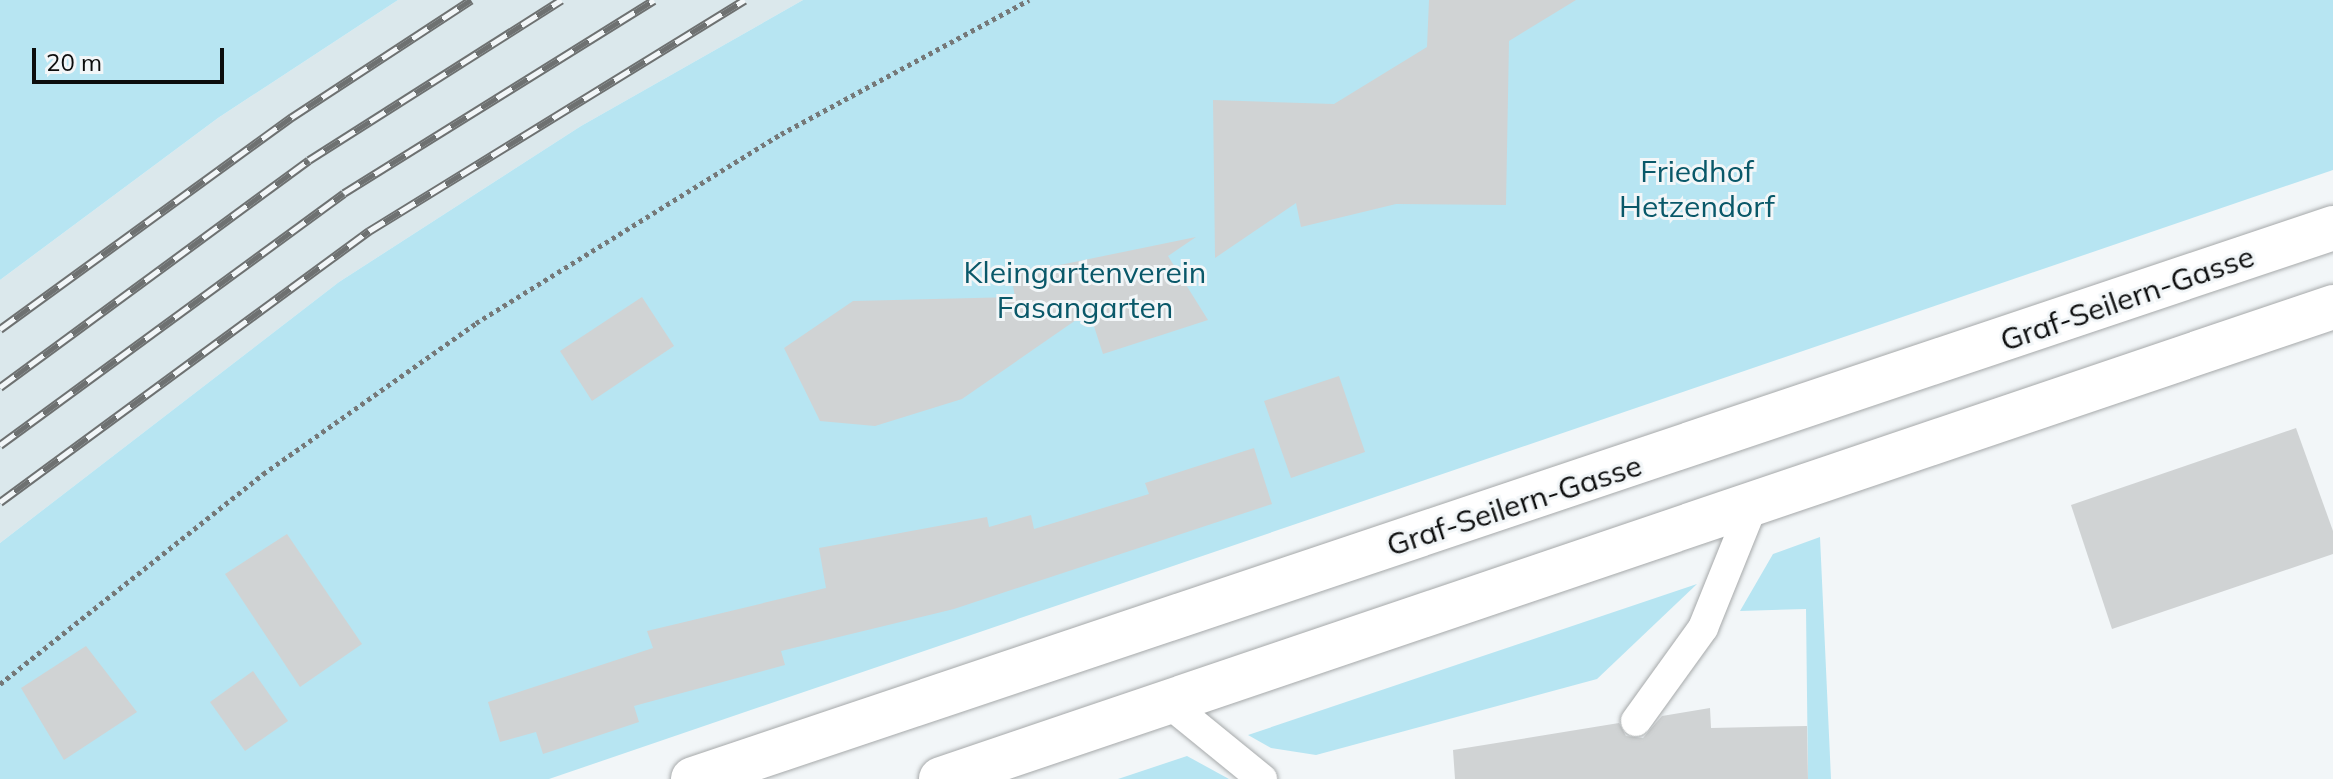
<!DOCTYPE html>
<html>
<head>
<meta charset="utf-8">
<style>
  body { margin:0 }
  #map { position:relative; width:2333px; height:779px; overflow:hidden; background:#f2f6f8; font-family:Mulish,sans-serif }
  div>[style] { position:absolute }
  .built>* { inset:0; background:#dbe8ec }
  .green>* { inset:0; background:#b7e5f2 }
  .building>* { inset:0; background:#d0d3d4 }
  .path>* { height:5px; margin-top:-2.5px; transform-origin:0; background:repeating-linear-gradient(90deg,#757878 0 4px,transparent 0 8px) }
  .roads { filter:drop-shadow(0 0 2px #a6a9aa) drop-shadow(0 0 2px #a6a9aa) }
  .service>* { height:30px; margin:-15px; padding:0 15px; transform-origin:15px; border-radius:15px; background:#fff }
  .secondary>* { height:44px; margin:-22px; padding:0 22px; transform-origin:22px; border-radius:22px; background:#fff }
  .rail>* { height:9px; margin-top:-4.5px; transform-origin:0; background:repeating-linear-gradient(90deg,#f2f6f8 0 18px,#6e7171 0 36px); box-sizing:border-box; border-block:2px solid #6e7171 }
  span { translate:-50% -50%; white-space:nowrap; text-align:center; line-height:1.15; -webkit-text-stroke:6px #f2f6f8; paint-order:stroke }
  .park-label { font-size:30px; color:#095869 }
  .street-label { font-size:30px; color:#0c0d0d }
  .scale { position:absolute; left:32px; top:48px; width:192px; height:36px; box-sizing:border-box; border:4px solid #0c0d0d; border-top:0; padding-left:10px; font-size:24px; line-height:28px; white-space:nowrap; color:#0c0d0d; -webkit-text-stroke:6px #f2f6f8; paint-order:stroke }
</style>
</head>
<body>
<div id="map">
  <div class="built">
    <i style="clip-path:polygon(398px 0,803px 0,581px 126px,339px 282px,0 543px,0 280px,218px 118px)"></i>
  </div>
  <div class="green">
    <i style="clip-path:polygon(0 0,398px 0,218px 118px,0 280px)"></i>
    <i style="clip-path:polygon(803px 0,2333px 0,2333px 170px,549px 779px,0 779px,0 543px,339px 282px,581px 126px)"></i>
    <i style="clip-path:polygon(1820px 537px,1831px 779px,1808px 779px,1806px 609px,1740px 611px,1773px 554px)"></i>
    <i style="clip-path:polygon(1697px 584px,1597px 679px,1316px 755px,1271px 748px,1248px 735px)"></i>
    <i style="clip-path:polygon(1187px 756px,1229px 779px,1118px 779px)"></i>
  </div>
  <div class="building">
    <i style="clip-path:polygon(1429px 0,1576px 0,1509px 41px,1506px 205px,1396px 204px,1301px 227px,1296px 203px,1215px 258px,1213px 100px,1334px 104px,1427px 47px)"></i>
    <i style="clip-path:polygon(1196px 237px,1168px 256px,1208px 320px,1103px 354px,1089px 311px,962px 399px,875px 426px,820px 421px,784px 348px,853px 301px,1015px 297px,1011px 275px)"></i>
    <i style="clip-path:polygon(642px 297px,674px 346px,592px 401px,560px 351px)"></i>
    <i style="clip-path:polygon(1339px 376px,1365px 452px,1291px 478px,1264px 401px)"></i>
    <i style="clip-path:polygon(2296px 428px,2333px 531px,2333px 554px,2112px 629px,2071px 505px)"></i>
    <i style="clip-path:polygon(1254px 448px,1272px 504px,954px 609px,781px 651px,785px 665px,634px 706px,639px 722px,543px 754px,536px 732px,500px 742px,488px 702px,653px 648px,647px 631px,826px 588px,819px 548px,987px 517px,989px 527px,1031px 515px,1034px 529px,1149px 494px,1145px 483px)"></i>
    <i style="clip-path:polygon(287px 534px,362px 644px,300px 687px,225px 574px)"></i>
    <i style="clip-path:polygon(86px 646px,137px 712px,64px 760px,21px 688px)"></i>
    <i style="clip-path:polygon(253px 671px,288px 721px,245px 751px,210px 702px)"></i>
    <i style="clip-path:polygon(1710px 708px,1711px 728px,1807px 726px,1808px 779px,1455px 779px,1453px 750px,1619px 723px,1626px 736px,1643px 738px,1662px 716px)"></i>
  </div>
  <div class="path">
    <i style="left:0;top:684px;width:337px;rotate:-38.6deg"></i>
    <i style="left:263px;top:474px;width:261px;rotate:-35.3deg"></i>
    <i style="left:476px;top:323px;width:359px;rotate:-31.8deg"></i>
    <i style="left:781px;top:134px;width:282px;rotate:-28.4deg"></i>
  </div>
  <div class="roads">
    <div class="service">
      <i style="left:1170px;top:704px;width:119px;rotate:39.2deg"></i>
      <i style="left:1636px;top:721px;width:115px;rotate:-54.2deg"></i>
      <i style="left:1703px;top:628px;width:131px;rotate:-68deg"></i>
    </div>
    <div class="secondary">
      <i style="left:693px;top:779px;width:1730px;rotate:-18.57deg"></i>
      <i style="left:941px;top:779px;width:1470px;rotate:-18.73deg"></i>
    </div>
  </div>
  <div class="rail">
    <i style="left:0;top:329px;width:361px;rotate:-36deg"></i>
    <i style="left:292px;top:117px;width:214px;rotate:-33.2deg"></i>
    <i style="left:0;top:387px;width:383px;rotate:-36.3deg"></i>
    <i style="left:309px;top:160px;width:299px;rotate:-32.4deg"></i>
    <i style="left:0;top:445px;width:426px;rotate:-36.2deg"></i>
    <i style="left:344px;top:193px;width:365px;rotate:-31.9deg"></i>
    <i style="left:0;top:502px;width:458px;rotate:-36.3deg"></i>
    <i style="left:369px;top:231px;width:441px;rotate:-31.6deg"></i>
  </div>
  <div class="park-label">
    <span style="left:1697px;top:188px">Friedhof<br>Hetzendorf</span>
    <span style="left:1085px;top:289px">Kleingartenverein<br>Fasangarten</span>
  </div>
  <div class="street-label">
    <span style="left:2127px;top:298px;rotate:-19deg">Graf-Seilern-Gasse</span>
    <span style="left:1514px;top:505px;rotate:-18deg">Graf-Seilern-Gasse</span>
  </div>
  <div class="scale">20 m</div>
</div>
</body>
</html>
